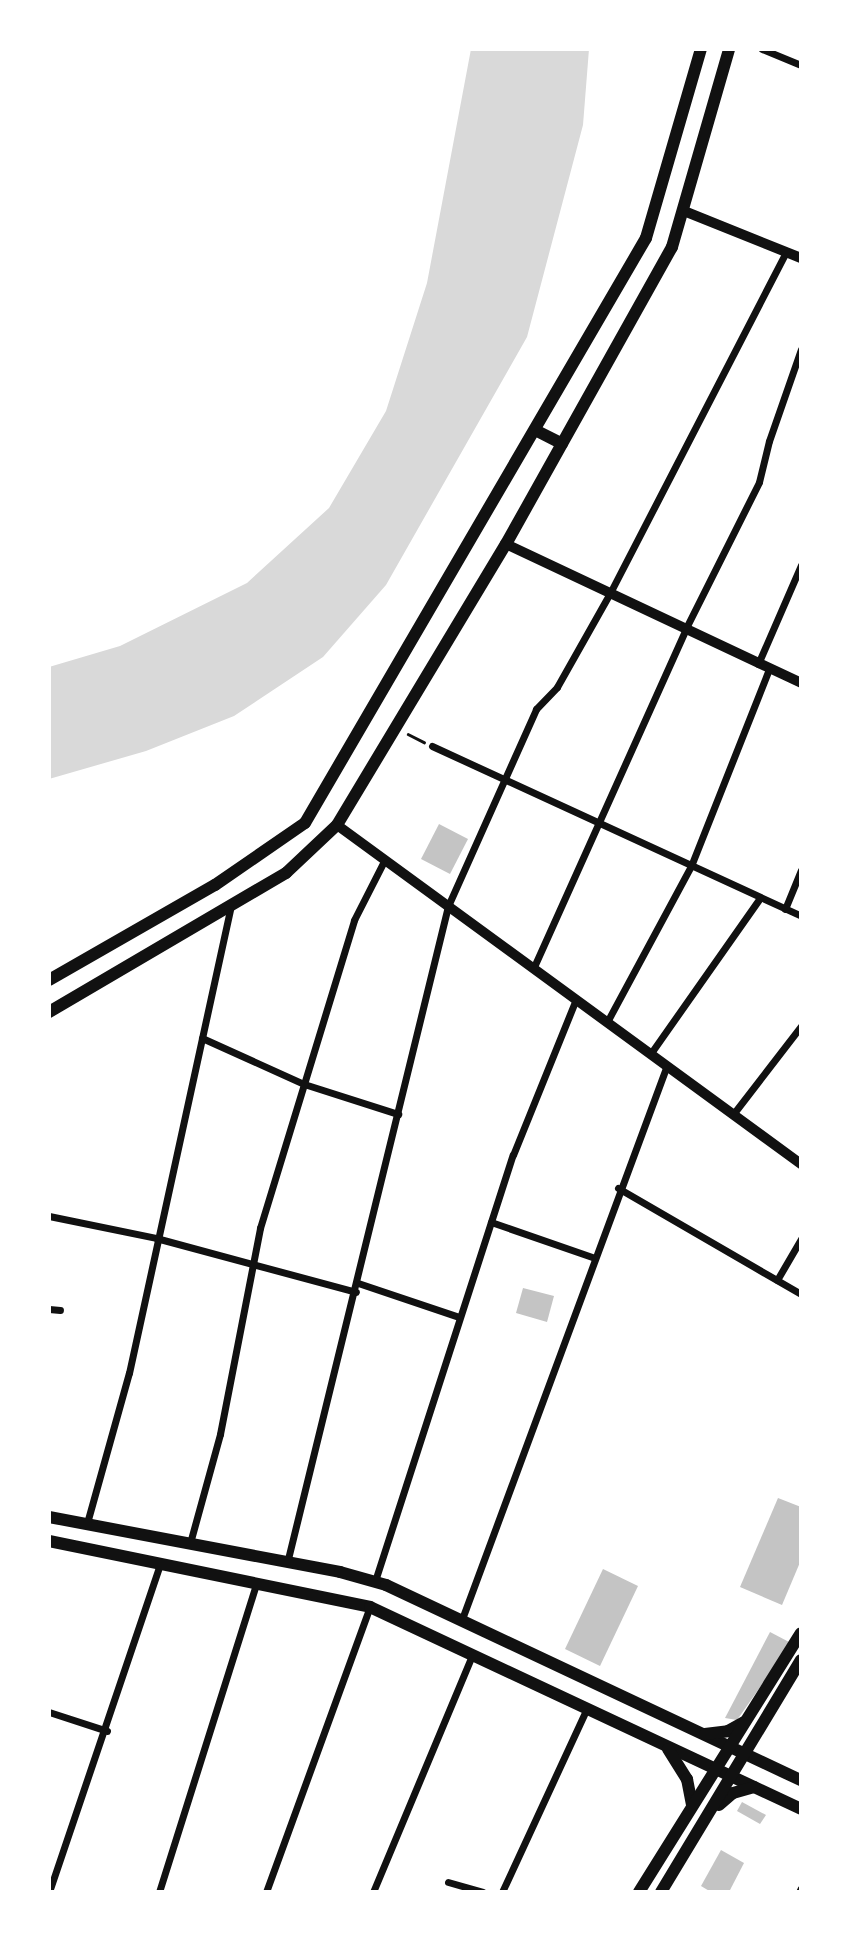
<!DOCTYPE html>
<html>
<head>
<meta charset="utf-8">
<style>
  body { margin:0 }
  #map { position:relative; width:850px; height:1941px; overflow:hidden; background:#fff; font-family:"Exo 2",sans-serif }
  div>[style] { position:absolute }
  .water>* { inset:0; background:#d9d9d9 }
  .building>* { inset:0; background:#c4c4c4 }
  .path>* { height:2.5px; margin:-1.25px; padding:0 1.25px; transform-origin:1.25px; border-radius:1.25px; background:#111 }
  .minor>* { height:7px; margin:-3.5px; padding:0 3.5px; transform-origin:3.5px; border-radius:3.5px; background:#111 }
  .tertiary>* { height:10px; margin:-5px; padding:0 5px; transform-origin:5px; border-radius:5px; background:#111 }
  .secondary>* { height:12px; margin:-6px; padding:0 6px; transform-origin:6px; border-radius:6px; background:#111 }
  span { translate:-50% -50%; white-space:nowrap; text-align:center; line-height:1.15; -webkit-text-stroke:7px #fff; paint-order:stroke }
  .frame { position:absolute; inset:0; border:51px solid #fff; pointer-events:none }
</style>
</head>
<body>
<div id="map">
  <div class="water">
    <i style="clip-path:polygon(471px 49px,589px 49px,583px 125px,527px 337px,386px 585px,323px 657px,234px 716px,146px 751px,49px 779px,49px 667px,120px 646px,247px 583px,329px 508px,386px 411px,427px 283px)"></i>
  </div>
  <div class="building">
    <i style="clip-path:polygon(439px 824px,468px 839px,450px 874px,421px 859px)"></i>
    <i style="clip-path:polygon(523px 1288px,554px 1296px,547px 1322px,516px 1313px)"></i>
    <i style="clip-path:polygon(778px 1498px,801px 1507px,801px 1560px,782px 1605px,740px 1587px)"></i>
    <i style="clip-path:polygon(603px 1569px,638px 1586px,600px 1666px,565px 1649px)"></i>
    <i style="clip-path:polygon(770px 1632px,791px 1643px,737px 1720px,725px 1718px)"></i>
    <i style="clip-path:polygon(742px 1802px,766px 1815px,760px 1824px,737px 1811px)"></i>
    <i style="clip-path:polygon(721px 1850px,744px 1863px,729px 1892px,711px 1892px,701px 1886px)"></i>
  </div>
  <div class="path">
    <i style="left:408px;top:734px;width:18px;rotate:27deg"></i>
  </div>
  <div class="minor">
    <i style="left:762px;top:49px;width:42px;rotate:22.3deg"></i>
    <i style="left:758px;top:664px;width:108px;rotate:-66.5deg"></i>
    <i style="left:432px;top:746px;width:406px;rotate:24.7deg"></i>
    <i style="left:785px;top:909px;width:42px;rotate:-67.7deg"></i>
    <i style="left:533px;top:969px;width:372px;rotate:-65.8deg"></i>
    <i style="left:685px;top:630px;width:165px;rotate:-63.4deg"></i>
    <i style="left:759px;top:482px;width:42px;rotate:-76.3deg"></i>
    <i style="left:769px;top:441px;width:97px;rotate:-70.8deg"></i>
    <i style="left:607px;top:1022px;width:177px;rotate:-61.7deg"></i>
    <i style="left:691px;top:866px;width:212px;rotate:-68.4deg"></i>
    <i style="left:202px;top:1038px;width:112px;rotate:24.3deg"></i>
    <i style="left:304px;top:1084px;width:99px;rotate:17.7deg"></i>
    <i style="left:651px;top:1053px;width:189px;rotate:-54.9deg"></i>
    <i style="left:734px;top:1113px;width:110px;rotate:-52.4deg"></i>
    <i style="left:618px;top:1188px;width:211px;rotate:30.1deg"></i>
    <i style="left:49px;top:1216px;width:109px;rotate:11.6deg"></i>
    <i style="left:156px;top:1238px;width:207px;rotate:15.1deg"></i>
    <i style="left:491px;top:1222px;width:110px;rotate:19.1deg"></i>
    <i style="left:777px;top:1280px;width:48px;rotate:-59.7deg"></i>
    <i style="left:358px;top:1283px;width:107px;rotate:18.6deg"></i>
    <i style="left:49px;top:1309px;width:11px;rotate:5deg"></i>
    <i style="left:87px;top:1523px;width:156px;rotate:-74.4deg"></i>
    <i style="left:129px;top:1373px;width:477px;rotate:-77.7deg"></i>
    <i style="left:190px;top:1543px;width:113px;rotate:-74.6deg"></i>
    <i style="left:220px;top:1434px;width:210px;rotate:-79deg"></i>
    <i style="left:260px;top:1228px;width:322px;rotate:-73deg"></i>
    <i style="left:354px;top:920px;width:66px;rotate:-63deg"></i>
    <i style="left:287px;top:1563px;width:676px;rotate:-76.23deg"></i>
    <i style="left:448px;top:906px;width:216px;rotate:-65.9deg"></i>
    <i style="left:536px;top:709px;width:30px;rotate:-46deg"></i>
    <i style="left:557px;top:687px;width:108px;rotate:-60.6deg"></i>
    <i style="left:610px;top:593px;width:384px;rotate:-62.7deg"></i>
    <i style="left:375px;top:1581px;width:448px;rotate:-72.1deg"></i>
    <i style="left:513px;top:1155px;width:168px;rotate:-68deg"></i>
    <i style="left:462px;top:1619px;width:591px;rotate:-69.69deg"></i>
    <i style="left:49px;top:1712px;width:61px;rotate:18.1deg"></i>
    <i style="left:448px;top:1882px;width:36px;rotate:16deg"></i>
    <i style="left:49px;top:1892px;width:346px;rotate:-71.3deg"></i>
    <i style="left:159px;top:1892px;width:325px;rotate:-72.5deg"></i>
    <i style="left:266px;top:1892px;width:303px;rotate:-70deg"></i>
    <i style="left:373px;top:1892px;width:259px;rotate:-67.3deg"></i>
    <i style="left:502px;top:1892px;width:203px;rotate:-65.2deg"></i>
    <i style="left:799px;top:1892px;width:4px;rotate:-63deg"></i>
  </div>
  <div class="tertiary">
    <i style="left:684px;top:211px;width:126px;rotate:21.9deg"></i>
    <i style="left:506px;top:544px;width:326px;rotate:25.2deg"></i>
    <i style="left:337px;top:825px;width:575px;rotate:36.15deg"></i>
  </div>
  <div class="secondary">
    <i style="left:537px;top:431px;width:28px;rotate:27deg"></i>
    <i style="left:49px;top:980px;width:191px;rotate:-29.8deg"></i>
    <i style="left:215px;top:885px;width:109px;rotate:-34.6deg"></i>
    <i style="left:305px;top:823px;width:677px;rotate:-59.76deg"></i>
    <i style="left:646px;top:238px;width:197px;rotate:-73.8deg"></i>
    <i style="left:49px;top:1012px;width:275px;rotate:-30.4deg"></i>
    <i style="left:286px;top:873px;width:70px;rotate:-43.3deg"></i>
    <i style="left:337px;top:825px;width:328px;rotate:-59deg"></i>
    <i style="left:506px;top:544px;width:340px;rotate:-60.8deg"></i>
    <i style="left:672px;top:247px;width:206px;rotate:-73.9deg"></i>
    <i style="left:49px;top:1517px;width:296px;rotate:10.7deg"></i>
    <i style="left:340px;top:1572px;width:48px;rotate:15.8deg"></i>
    <i style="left:386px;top:1585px;width:459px;rotate:25.2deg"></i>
    <i style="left:49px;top:1541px;width:328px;rotate:11.6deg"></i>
    <i style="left:370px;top:1607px;width:476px;rotate:25.1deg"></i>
    <i style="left:705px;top:1734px;width:23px;rotate:-7deg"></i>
    <i style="left:728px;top:1731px;width:18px;rotate:-29deg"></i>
    <i style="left:668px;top:1749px;width:36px;rotate:58deg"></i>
    <i style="left:687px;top:1779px;width:26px;rotate:79deg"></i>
    <i style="left:719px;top:1805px;width:18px;rotate:-41deg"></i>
    <i style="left:733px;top:1793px;width:22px;rotate:-16deg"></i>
    <i style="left:639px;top:1892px;width:305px;rotate:-58deg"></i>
    <i style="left:661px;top:1892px;width:271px;rotate:-58.9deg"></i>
  </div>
  <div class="frame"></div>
</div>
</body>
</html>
